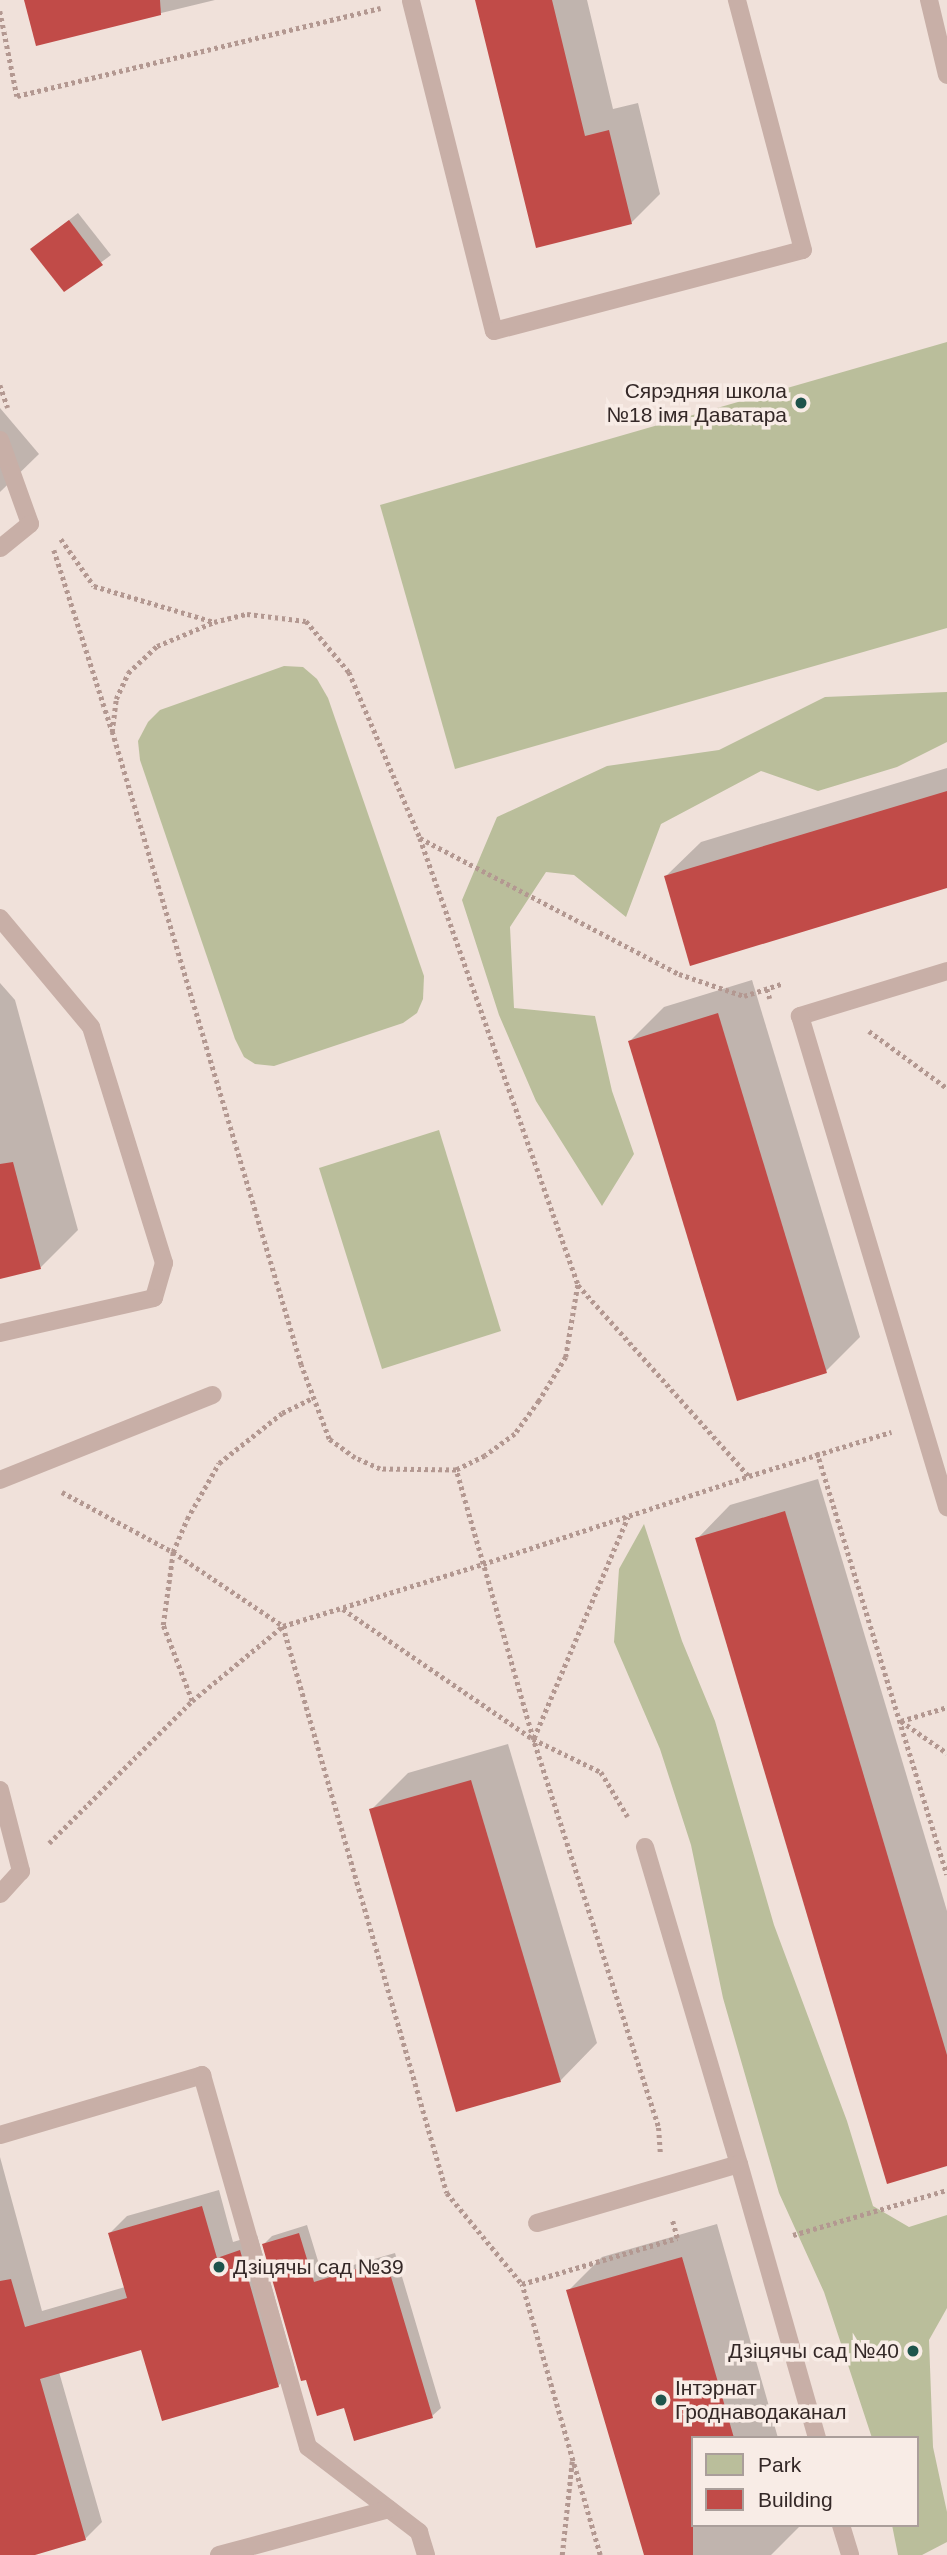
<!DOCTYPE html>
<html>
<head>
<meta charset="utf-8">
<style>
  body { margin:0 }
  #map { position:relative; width:947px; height:2555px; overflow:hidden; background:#f0e1da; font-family:Helvetica,sans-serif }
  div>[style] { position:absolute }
  .green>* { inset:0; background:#babe9b }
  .shadow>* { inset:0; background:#0003 }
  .building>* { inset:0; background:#c14b48 }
  .path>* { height:4.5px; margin-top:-2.25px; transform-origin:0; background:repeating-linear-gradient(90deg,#b39891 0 3.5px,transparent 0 7px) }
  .lane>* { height:18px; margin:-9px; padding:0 9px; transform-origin:9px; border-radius:9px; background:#c8afa7 }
  .dots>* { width:19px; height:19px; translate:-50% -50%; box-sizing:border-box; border:4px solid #f8ece6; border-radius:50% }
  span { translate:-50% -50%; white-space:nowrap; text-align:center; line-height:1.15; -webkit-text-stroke:7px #f8ece6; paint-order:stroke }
  .poi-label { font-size:21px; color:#342827 }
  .right { translate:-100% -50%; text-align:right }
  .left { translate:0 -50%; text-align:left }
  .legend { position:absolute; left:691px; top:2436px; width:228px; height:91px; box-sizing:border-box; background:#f8ece6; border:2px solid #aa9e9a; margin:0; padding:9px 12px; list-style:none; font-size:21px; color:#342827 }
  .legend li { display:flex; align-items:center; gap:14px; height:35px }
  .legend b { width:35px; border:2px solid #aa9e9a }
</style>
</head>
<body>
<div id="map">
  <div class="green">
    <i style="clip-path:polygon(947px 342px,947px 628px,455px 769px,380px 505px)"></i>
    <i style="clip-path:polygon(284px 666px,303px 667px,317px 679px,328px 698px,424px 976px,423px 999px,417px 1013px,403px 1023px,274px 1066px,255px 1064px,244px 1057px,235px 1039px,140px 760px,138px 741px,148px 722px,160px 710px)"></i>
    <i style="clip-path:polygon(947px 692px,947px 742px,897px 767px,818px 791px,761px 771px,661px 824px,626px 917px,574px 875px,546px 872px,510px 927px,514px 1008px,595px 1016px,612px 1091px,634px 1154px,602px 1206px,536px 1101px,499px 1015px,462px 900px,497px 817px,607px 766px,719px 750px,825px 697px)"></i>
    <i style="clip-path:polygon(439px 1130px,501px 1331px,382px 1369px,319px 1168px)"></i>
    <i style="clip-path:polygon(644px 1524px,682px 1641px,715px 1721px,774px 1925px,847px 2121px,873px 2206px,909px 2227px,947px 2215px,947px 2308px,929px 2340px,933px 2447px,947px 2512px,947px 2542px,922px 2555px,898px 2555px,892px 2525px,917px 2525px,917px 2438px,872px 2438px,824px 2292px,779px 2193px,723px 1998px,691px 1845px,660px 1749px,614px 1642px,619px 1569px)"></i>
  </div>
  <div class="shadow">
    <i style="clip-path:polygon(26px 0,215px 0,37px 43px)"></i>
    <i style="clip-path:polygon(477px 0,587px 0,613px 109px,638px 103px,660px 194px,631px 223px)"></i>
    <i style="clip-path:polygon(78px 213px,111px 255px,64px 290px,32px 249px)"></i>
    <i style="clip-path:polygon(0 408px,39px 454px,0 492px)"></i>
    <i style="clip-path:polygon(947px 768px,947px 887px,666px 876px,701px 842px)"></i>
    <i style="clip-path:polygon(752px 980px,860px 1337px,826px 1371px,630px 1041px,664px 1007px)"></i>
    <i style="clip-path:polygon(0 983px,15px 1000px,78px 1230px,41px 1267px,0 1278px)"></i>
    <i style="clip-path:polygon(818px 1479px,947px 1911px,947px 2164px,697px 1539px,730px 1505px)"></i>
    <i style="clip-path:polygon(508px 1744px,597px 2043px,560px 2081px,371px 1810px,408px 1773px)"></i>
    <i style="clip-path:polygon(0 2157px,42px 2311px,125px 2287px,110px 2233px,127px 2216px,219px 2190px,233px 2242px,257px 2235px,295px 2369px,278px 2386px,143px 2348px,59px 2372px,102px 2522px,85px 2539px,29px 2555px,0 2555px)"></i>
    <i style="clip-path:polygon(717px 2224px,778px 2438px,693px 2438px,693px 2525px,801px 2525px,771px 2555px,646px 2555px,568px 2291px,602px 2257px)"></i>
    <i style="clip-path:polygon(307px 2225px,322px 2274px,395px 2253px,441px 2408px,432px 2416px,345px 2406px,264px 2244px,272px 2236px)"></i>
  </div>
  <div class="building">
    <i style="clip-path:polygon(24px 0,160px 0,161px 15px,36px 46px)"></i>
    <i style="clip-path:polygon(475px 0,552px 0,585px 136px,609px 130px,632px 224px,536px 248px)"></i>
    <i style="clip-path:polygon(69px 220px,103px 265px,64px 292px,30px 249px)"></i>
    <i style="clip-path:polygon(947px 791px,947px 888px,690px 966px,664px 876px)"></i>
    <i style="clip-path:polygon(718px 1013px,827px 1373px,737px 1401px,628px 1041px)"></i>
    <i style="clip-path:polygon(13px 1162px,41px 1269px,0 1279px,0 1164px)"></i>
    <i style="clip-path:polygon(785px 1511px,947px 2055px,947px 2166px,887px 2184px,695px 1538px)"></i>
    <i style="clip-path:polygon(471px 1780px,561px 2082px,456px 2112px,369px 1809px)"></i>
    <i style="clip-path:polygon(202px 2206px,217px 2258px,240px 2250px,279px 2387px,162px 2421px,141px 2350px,40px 2379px,86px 2540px,35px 2555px,0 2555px,0 2281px,11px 2279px,25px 2327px,127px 2298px,108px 2233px)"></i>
    <i style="clip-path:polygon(299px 2233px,314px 2282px,386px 2260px,433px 2418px,354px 2441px,344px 2408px,317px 2416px,306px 2380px,301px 2381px,262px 2244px)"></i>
    <i style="clip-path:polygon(682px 2257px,734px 2438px,693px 2438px,693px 2555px,644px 2555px,566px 2290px)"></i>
  </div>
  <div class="path">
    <i style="left:0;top:11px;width:87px;rotate:78.7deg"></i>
    <i style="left:17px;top:96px;width:374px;rotate:-13.6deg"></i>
    <i style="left:0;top:385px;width:24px;rotate:71deg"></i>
    <i style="left:61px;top:539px;width:57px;rotate:54.9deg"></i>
    <i style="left:94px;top:586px;width:125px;rotate:16.7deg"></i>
    <i style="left:54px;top:550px;width:187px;rotate:72.2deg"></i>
    <i style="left:247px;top:614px;width:59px;rotate:6.8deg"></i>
    <i style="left:306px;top:621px;width:67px;rotate:49.9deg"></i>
    <i style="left:349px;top:672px;width:181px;rotate:66.8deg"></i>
    <i style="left:420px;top:838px;width:474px;rotate:70.5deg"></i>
    <i style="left:578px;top:1285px;width:73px;rotate:99.5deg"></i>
    <i style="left:566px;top:1357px;width:52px;rotate:121.5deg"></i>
    <i style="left:539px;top:1401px;width:41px;rotate:126deg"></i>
    <i style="left:515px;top:1434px;width:37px;rotate:144deg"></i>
    <i style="left:485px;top:1456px;width:32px;rotate:154deg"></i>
    <i style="left:456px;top:1470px;width:76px;rotate:-179.2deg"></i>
    <i style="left:380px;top:1469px;width:27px;rotate:-156deg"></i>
    <i style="left:355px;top:1458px;width:32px;rotate:-144deg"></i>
    <i style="left:329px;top:1439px;width:79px;rotate:-110.7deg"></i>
    <i style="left:301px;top:1365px;width:661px;rotate:-106.62deg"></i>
    <i style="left:112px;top:732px;width:33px;rotate:-83deg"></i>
    <i style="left:116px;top:699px;width:29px;rotate:-65deg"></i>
    <i style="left:128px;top:673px;width:40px;rotate:-43deg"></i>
    <i style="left:157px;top:646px;width:62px;rotate:-22.8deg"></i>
    <i style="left:214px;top:622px;width:34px;rotate:-14deg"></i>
    <i style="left:420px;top:838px;width:293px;rotate:27.7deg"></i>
    <i style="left:679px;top:974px;width:69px;rotate:18.7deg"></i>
    <i style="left:744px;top:996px;width:40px;rotate:-18deg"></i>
    <i style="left:767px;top:989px;width:10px;rotate:73deg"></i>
    <i style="left:869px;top:1031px;width:97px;rotate:36.2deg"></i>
    <i style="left:578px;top:1285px;width:256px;rotate:48.2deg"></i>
    <i style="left:749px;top:1476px;width:149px;rotate:-17.2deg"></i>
    <i style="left:817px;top:1452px;width:442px;rotate:72.9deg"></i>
    <i style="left:62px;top:1492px;width:126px;rotate:28.4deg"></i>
    <i style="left:173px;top:1552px;width:133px;rotate:33.9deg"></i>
    <i style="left:283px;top:1626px;width:590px;rotate:73.87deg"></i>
    <i style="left:447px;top:2193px;width:118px;rotate:50.5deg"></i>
    <i style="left:343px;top:1609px;width:230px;rotate:34.4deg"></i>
    <i style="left:533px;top:1739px;width:76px;rotate:25.9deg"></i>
    <i style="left:601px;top:1772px;width:52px;rotate:59deg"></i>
    <i style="left:192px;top:1701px;width:118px;rotate:-39.5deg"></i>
    <i style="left:283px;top:1626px;width:209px;rotate:-17.2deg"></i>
    <i style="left:483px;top:1564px;width:98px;rotate:-106deg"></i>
    <i style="left:901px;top:1721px;width:56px;rotate:34.8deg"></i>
    <i style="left:901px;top:1721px;width:48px;rotate:-16.9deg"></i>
    <i style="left:534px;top:1738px;width:240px;rotate:-67deg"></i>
    <i style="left:49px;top:1843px;width:202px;rotate:-44.8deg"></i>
    <i style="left:192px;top:1701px;width:81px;rotate:-110.9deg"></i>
    <i style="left:163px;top:1625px;width:74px;rotate:-82.2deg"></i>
    <i style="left:173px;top:1552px;width:36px;rotate:-67deg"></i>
    <i style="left:187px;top:1519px;width:64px;rotate:-60.3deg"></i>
    <i style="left:219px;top:1463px;width:80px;rotate:-38.4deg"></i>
    <i style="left:282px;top:1413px;width:34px;rotate:-26deg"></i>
    <i style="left:660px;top:2152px;width:26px;rotate:-94deg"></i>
    <i style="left:658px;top:2126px;width:407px;rotate:-107.9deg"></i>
    <i style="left:533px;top:1739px;width:182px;rotate:-105.9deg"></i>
    <i style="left:483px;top:1564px;width:280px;rotate:-18.3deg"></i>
    <i style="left:793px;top:2235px;width:160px;rotate:-16.3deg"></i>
    <i style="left:562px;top:2555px;width:94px;rotate:-83.9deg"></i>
    <i style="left:600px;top:2555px;width:282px;rotate:-106.1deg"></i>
    <i style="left:522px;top:2284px;width:162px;rotate:-16.5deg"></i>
    <i style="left:677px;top:2238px;width:20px;rotate:-105deg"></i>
  </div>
  <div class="lane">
    <i style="left:929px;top:0;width:77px;rotate:76.5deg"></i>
    <i style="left:411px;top:1px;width:340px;rotate:75.9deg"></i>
    <i style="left:494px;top:331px;width:319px;rotate:-14.7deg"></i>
    <i style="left:803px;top:250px;width:259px;rotate:-104.8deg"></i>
    <i style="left:0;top:440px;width:89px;rotate:70.3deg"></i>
    <i style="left:30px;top:524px;width:38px;rotate:141deg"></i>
    <i style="left:0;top:918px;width:142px;rotate:50.1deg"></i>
    <i style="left:91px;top:1027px;width:247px;rotate:72.8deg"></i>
    <i style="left:164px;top:1263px;width:36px;rotate:106deg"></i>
    <i style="left:154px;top:1298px;width:158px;rotate:167.2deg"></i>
    <i style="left:947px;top:971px;width:154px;rotate:163deg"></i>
    <i style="left:800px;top:1016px;width:513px;rotate:73.33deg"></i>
    <i style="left:0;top:1480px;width:229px;rotate:-21.8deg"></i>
    <i style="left:0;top:1790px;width:84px;rotate:75.5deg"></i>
    <i style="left:21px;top:1871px;width:31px;rotate:132deg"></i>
    <i style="left:645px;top:1847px;width:331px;rotate:73.5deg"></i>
    <i style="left:0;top:2135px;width:211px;rotate:-16.5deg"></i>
    <i style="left:202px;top:2075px;width:387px;rotate:74.1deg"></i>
    <i style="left:308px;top:2447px;width:140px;rotate:37.4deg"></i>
    <i style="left:419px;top:2532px;width:24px;rotate:73deg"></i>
    <i style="left:537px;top:2223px;width:210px;rotate:-16.3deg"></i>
    <i style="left:739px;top:2164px;width:285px;rotate:74.1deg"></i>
    <i style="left:841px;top:2525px;width:31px;rotate:73deg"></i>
    <i style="left:219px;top:2555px;width:176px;rotate:-15.1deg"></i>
  </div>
  <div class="dots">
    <i style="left:801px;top:403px;background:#1e544c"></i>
    <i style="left:219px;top:2267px;background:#1e544c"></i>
    <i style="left:913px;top:2351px;background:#1e544c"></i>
    <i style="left:661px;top:2400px;background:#1e544c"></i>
  </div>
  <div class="poi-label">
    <span class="right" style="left:787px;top:403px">Сярэдняя школа<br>№18 імя Даватара</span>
    <span class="left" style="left:233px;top:2267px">Дзіцячы сад №39</span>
    <span class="right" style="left:899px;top:2351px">Дзіцячы сад №40</span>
    <span class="left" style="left:675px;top:2400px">Інтэрнат<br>Гроднаводаканал</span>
  </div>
  <ul class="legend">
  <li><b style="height:19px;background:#babe9b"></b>Park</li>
  <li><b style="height:19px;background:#c14b48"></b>Building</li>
  </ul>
</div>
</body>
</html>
